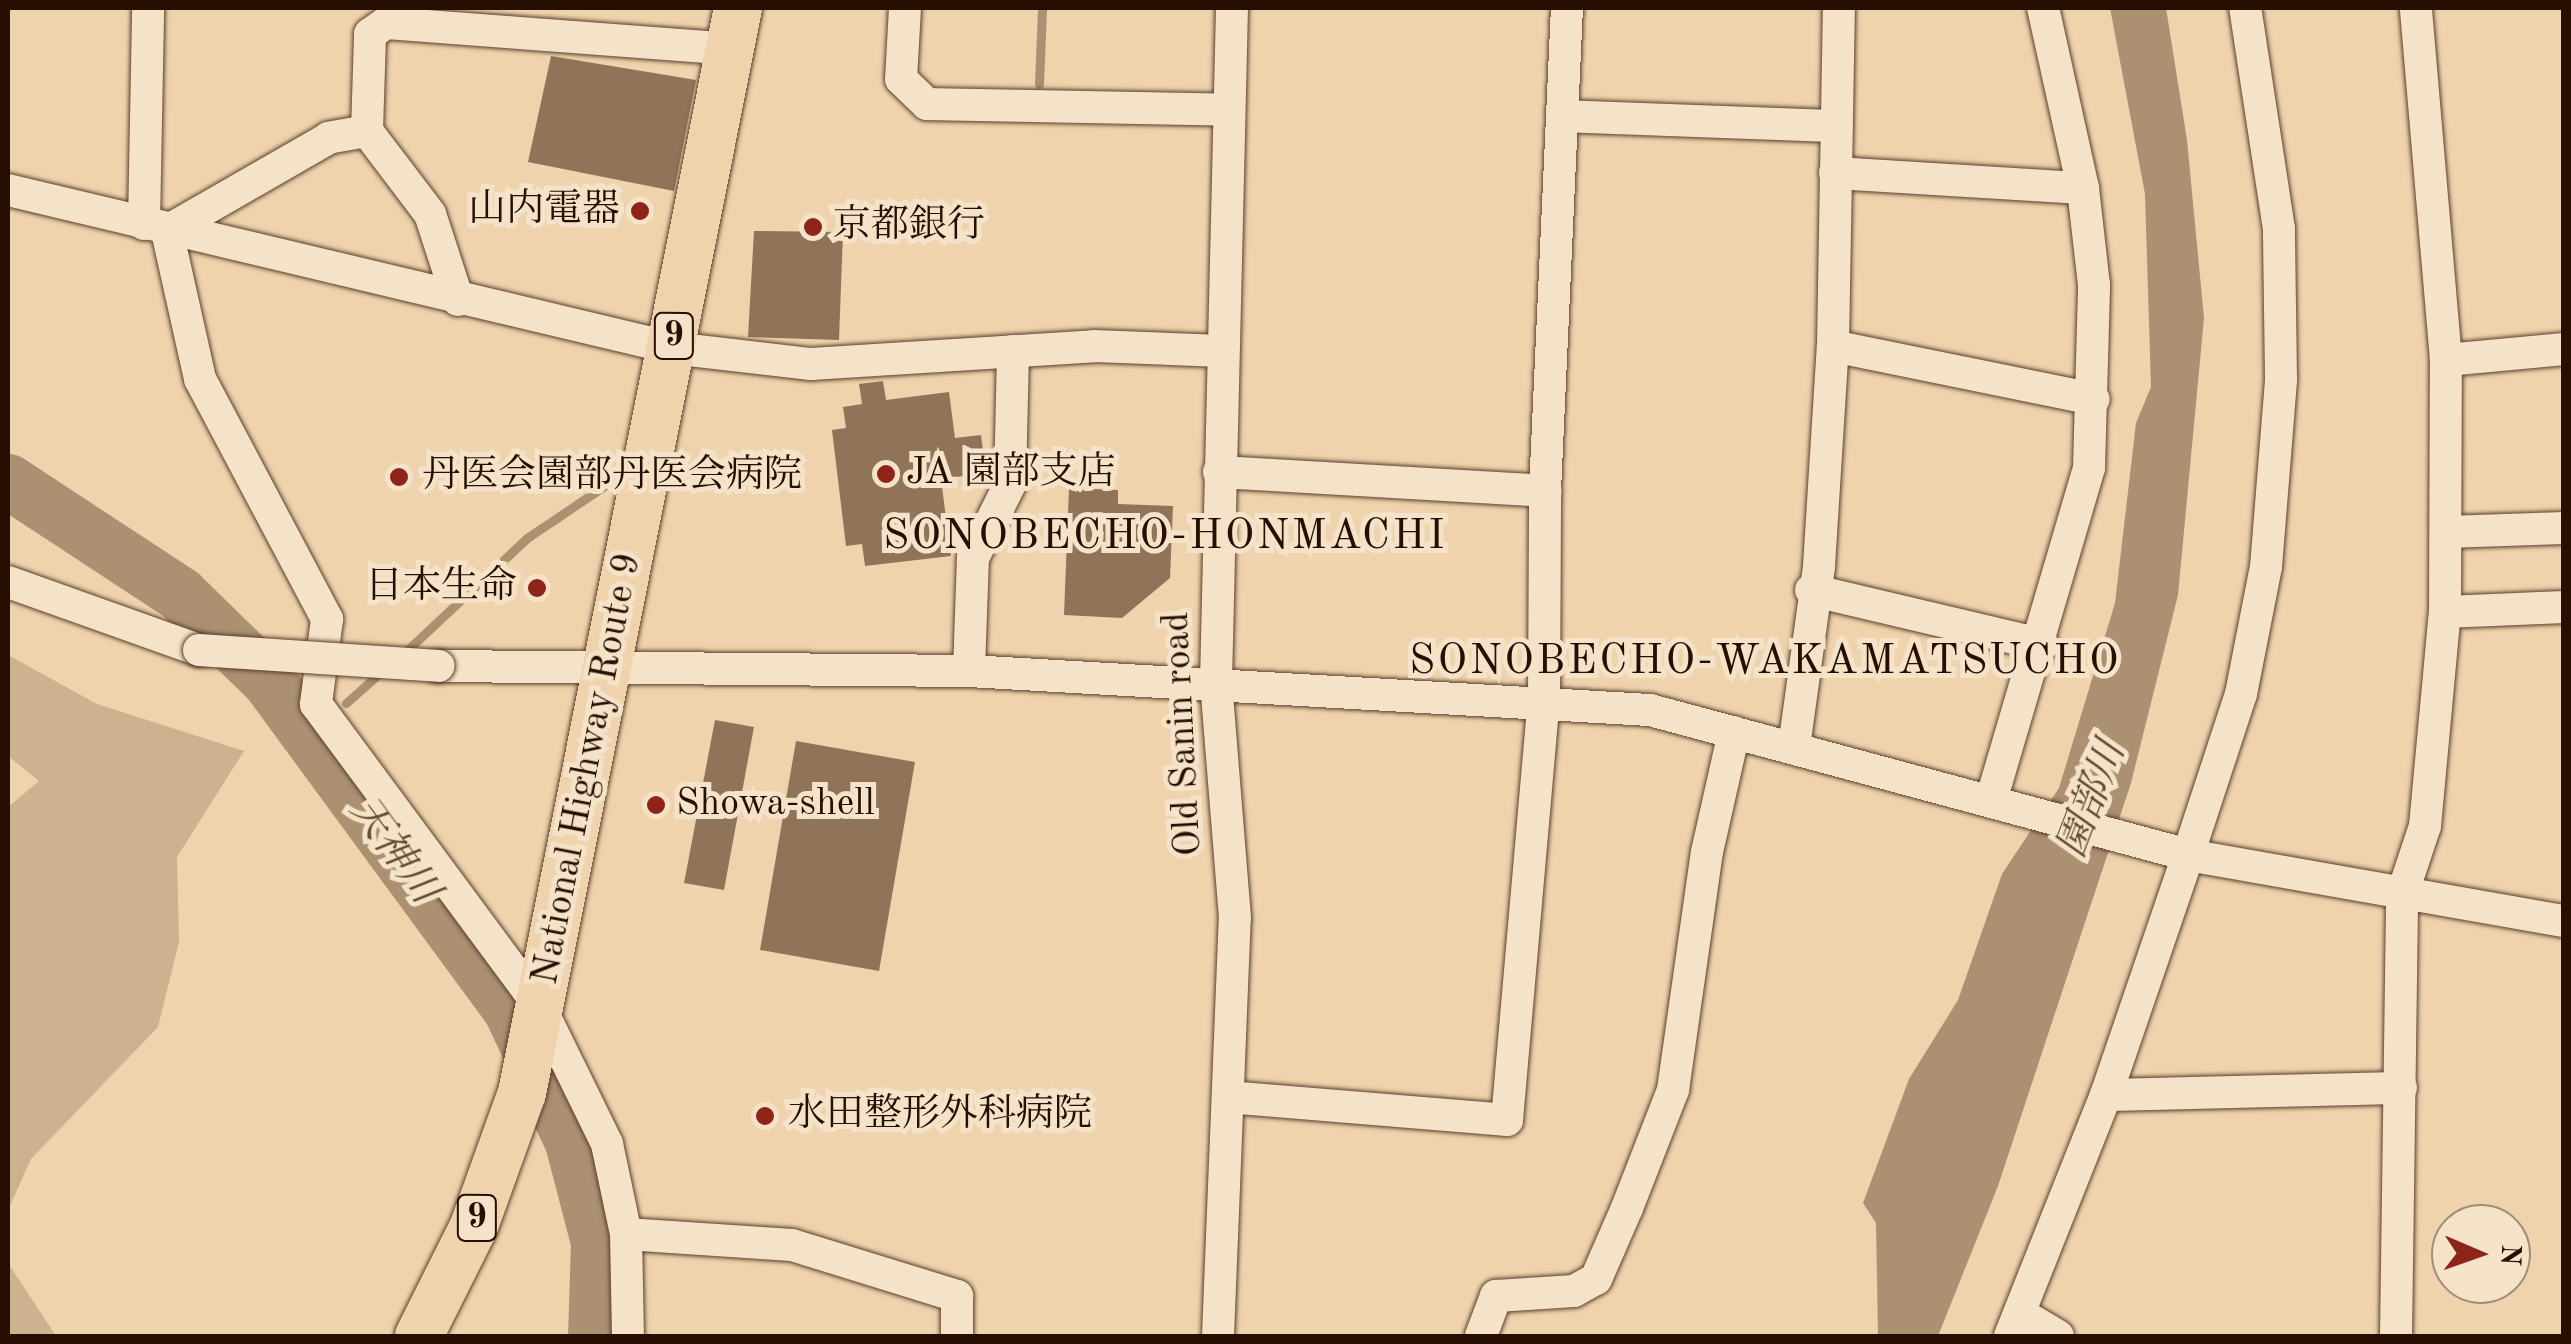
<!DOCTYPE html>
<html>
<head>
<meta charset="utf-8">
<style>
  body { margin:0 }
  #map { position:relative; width:2571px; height:1344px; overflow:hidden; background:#eed3ac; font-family:"Old Standard TT","Noto Serif JP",serif }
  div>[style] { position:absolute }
  .green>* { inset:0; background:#ccb28f }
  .water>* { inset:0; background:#ab9072 }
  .stream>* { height:9px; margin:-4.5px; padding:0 4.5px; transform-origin:4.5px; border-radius:4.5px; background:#ab9072 }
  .river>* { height:55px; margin:-27.5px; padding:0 27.5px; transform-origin:27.5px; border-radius:27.5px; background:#ab9072 }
  .building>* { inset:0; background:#8f7459 }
  .roads { filter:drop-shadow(0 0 2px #5a3f2b) drop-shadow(0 0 2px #5a3f2b) }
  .minor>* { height:32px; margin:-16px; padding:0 16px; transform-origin:16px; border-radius:16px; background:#f4e2c9 }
  .highway>* { height:48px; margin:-24px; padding:0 24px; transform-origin:24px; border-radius:24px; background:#eed3ac }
  .bridges { filter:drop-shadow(0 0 2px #5a3f2b) drop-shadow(0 0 2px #5a3f2b) }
  .minor-bridge>* { height:32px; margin:-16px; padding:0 16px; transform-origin:16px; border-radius:16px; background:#f4e2c9 }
  .dots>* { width:28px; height:28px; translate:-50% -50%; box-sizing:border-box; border:5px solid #f4e2c9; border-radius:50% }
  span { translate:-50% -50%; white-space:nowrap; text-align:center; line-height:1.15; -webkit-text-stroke:10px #f4e2c9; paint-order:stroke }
  .shield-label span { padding:2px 8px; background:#f4e2c9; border:2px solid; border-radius:8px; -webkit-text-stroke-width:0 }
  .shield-label { font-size:35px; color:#280e00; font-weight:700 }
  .poi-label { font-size:38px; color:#280e00 }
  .right { translate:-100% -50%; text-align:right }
  .left { translate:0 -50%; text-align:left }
  .street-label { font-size:38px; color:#280e00 }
  .water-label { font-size:40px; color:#634833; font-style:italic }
  .quarter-label { font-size:42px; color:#280e00; letter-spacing:2.5px }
  .frame { position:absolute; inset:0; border:10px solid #280e00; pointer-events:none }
  .north { position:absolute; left:2431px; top:1204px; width:100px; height:100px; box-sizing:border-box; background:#f4e2c9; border:2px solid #a28d79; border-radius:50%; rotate:92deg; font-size:28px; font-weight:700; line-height:40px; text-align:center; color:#280e00 }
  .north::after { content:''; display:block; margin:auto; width:35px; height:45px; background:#8f2418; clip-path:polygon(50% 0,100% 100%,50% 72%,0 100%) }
</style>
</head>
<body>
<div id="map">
  <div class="green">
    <i style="clip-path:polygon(8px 655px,97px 704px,244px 751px,177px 857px,179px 942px,158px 1027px,31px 1159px,8px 1210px,8px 807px,39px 781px,8px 756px)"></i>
    <i style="clip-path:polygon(8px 1263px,56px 1336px,8px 1336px)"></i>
  </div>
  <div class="water">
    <i style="clip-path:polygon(2110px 8px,2166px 8px,2187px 140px,2204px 318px,2178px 595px,2131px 783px,1998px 1186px,1938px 1336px,1878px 1336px,1876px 1223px,1863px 1203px,1909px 1079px,1958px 1000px,2002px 874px,2059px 788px,2115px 603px,2136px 423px,2151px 387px,2145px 194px)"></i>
  </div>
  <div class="stream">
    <i style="left:1039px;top:84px;width:76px;rotate:-87.7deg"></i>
    <i style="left:402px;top:655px;width:171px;rotate:-43.1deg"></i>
    <i style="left:527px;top:538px;width:111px;rotate:-34deg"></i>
    <i style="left:346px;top:703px;width:48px;rotate:-41.6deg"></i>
    <i style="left:312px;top:732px;width:2px;rotate:-27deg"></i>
  </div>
  <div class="river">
    <i style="left:8px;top:481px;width:206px;rotate:33.3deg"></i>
    <i style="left:180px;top:594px;width:124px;rotate:44.3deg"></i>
    <i style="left:269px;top:681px;width:409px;rotate:53.7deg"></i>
    <i style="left:511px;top:1011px;width:145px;rotate:65deg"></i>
    <i style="left:572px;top:1142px;width:103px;rotate:75.4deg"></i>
    <i style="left:598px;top:1242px;width:94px;rotate:91.8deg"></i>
  </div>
  <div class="building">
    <i style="clip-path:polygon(551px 56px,696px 80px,674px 191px,528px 162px)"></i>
    <i style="clip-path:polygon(754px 231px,843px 232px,839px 340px,748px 337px)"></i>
    <i style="clip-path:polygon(883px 381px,886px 400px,949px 392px,955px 438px,981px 435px,986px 473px,941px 479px,951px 556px,865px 566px,862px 544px,846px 546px,832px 430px,846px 428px,843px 407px,862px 404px,859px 384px)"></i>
    <i style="clip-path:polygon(1069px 488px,1118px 490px,1118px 504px,1173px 506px,1170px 578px,1122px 618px,1064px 615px)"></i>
    <i style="clip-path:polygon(715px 720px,754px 727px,724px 890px,684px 883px)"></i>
    <i style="clip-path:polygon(796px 741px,915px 762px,879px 971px,760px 950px)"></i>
  </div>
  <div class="roads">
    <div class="minor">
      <i style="left:905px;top:8px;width:71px;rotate:93.2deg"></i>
      <i style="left:901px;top:79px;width:36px;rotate:44deg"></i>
      <i style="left:927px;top:104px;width:302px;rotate:1.1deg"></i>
      <i style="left:1562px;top:116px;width:275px;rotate:2.1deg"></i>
      <i style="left:367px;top:131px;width:39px;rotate:170deg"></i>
      <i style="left:329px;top:138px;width:187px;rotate:150.1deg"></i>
      <i style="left:167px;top:231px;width:152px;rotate:77.4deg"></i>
      <i style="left:200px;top:379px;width:272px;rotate:62.1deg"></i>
      <i style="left:327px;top:619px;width:86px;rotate:97.4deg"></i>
      <i style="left:316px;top:704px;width:377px;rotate:53.5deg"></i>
      <i style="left:540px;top:1007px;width:153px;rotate:63.9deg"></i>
      <i style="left:607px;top:1144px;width:92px;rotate:78.1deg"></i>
      <i style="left:626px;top:1234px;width:102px;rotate:88.9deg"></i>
      <i style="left:1835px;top:173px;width:248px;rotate:3.5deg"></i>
      <i style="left:8px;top:190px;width:683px;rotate:13.38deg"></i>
      <i style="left:672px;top:348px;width:140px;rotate:6.6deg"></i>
      <i style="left:811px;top:364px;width:284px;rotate:-3.6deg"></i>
      <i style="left:1094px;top:346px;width:128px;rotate:2.2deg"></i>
      <i style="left:144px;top:224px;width:216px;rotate:-88.9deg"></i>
      <i style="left:458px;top:300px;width:90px;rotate:-108deg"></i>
      <i style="left:430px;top:214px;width:104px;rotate:-127.2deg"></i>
      <i style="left:367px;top:131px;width:97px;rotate:-88.2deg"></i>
      <i style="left:370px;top:34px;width:19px;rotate:-35deg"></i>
      <i style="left:386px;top:23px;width:345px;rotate:4.3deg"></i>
      <i style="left:1833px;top:346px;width:266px;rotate:11.5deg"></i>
      <i style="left:2446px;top:360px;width:119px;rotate:-5.3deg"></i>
      <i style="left:1219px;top:472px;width:327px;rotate:3.3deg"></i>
      <i style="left:2446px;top:532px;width:118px;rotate:-1.9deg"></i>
      <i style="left:8px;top:582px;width:203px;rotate:19.6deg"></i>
      <i style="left:1811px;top:590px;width:238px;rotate:13.3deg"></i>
      <i style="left:2445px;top:612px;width:119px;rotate:-2.4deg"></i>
      <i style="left:438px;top:666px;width:531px;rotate:0.54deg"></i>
      <i style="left:969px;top:671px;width:682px;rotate:3.28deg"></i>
      <i style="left:1650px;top:710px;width:557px;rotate:15.08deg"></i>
      <i style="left:2188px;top:855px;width:382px;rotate:10deg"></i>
      <i style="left:969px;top:671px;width:113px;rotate:-88deg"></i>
      <i style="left:973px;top:558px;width:83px;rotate:-63.4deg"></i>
      <i style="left:1010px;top:484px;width:133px;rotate:-88.7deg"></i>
      <i style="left:1794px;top:747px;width:183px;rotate:-82.1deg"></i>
      <i style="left:1819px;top:566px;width:220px;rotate:-86.4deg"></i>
      <i style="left:1833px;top:346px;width:338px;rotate:-89deg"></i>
      <i style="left:1991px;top:801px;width:347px;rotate:-73.6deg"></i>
      <i style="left:2089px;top:468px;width:183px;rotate:-88.4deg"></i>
      <i style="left:2094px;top:285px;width:98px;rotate:-96.5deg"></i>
      <i style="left:2083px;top:188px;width:184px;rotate:-102.5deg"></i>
      <i style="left:2106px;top:1095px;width:295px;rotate:-1.4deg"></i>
      <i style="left:1228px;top:1097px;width:280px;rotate:4.7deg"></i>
      <i style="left:1507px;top:1120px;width:421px;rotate:-85deg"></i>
      <i style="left:1544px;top:701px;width:210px;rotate:-89.7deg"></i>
      <i style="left:1545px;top:491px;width:484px;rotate:-87.4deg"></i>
      <i style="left:626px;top:1234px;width:166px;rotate:3.8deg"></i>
      <i style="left:792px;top:1245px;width:173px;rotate:17.2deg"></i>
      <i style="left:957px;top:1296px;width:40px;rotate:90deg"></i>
      <i style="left:2021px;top:1314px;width:43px;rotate:30.7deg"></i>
      <i style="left:1218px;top:1336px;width:418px;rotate:-87.7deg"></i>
      <i style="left:1235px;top:918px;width:237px;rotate:-94.6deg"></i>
      <i style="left:1216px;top:682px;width:674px;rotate:-88.64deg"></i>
      <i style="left:1481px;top:1336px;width:43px;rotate:-69.4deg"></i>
      <i style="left:1496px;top:1296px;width:78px;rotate:-3.7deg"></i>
      <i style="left:1574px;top:1291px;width:25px;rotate:-29deg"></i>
      <i style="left:1596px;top:1279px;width:77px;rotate:-66.4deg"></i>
      <i style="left:1627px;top:1208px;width:127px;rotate:-68.7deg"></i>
      <i style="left:1673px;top:1090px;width:240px;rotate:-81.9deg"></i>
      <i style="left:1707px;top:852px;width:123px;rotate:-77.3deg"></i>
      <i style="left:2010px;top:1336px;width:259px;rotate:-68.3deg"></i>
      <i style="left:2106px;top:1095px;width:254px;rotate:-71.1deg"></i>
      <i style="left:2188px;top:855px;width:169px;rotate:-71.8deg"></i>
      <i style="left:2241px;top:694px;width:129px;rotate:-78.9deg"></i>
      <i style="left:2266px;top:567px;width:189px;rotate:-85.4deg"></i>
      <i style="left:2281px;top:379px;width:150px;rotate:-90.8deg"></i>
      <i style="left:2279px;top:229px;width:224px;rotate:-98.7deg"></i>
      <i style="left:2396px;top:1336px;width:441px;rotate:-89.2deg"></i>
      <i style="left:2402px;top:895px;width:73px;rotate:-71.6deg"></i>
      <i style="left:2425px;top:826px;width:215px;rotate:-84.7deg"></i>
      <i style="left:2445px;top:612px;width:252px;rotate:-89.8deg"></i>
      <i style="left:2446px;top:360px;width:353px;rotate:-94.9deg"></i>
    </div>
    <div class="highway">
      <i style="left:419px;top:1336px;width:123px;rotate:-63.4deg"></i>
      <i style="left:474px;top:1226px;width:141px;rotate:-70.2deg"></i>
      <i style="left:522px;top:1093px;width:1106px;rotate:-78.74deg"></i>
    </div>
  </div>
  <div class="bridges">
    <div class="minor-bridge">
      <i style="left:199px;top:650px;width:240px;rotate:3.8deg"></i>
    </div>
  </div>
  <div class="dots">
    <i style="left:640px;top:211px;background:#8f2418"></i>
    <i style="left:813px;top:227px;background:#8f2418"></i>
    <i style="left:886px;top:474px;background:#8f2418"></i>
    <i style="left:399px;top:477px;background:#8f2418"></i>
    <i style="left:537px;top:588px;background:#8f2418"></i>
    <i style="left:656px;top:805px;background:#8f2418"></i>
    <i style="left:765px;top:1116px;background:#8f2418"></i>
  </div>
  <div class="shield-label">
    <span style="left:674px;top:336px">9</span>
    <span style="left:477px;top:1218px">9</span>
  </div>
  <div class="poi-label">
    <span class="right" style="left:620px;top:211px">山内電器</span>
    <span class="left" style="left:833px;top:227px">京都銀行</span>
    <span class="left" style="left:906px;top:474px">JA 園部支店</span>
    <span class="left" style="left:422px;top:477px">丹医会園部丹医会病院</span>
    <span class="right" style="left:517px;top:588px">日本生命</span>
    <span class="left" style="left:676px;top:805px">Showa-shell</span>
    <span class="left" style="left:788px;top:1116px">水田整形外科病院</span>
  </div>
  <div class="street-label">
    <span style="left:1184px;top:734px;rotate:-93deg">Old Sanin road</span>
    <span style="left:588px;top:769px;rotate:-79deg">National Highway Route 9</span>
  </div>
  <div class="water-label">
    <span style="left:2093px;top:800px;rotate:-69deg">園部川</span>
    <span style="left:393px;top:851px;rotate:54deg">天神川</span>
  </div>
  <div class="quarter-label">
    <span style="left:1165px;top:537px">SONOBECHO-HONMACHI</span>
    <span style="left:1765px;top:662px">SONOBECHO-WAKAMATSUCHO</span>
  </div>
  <div class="frame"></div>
  <div class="north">N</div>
</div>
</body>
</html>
